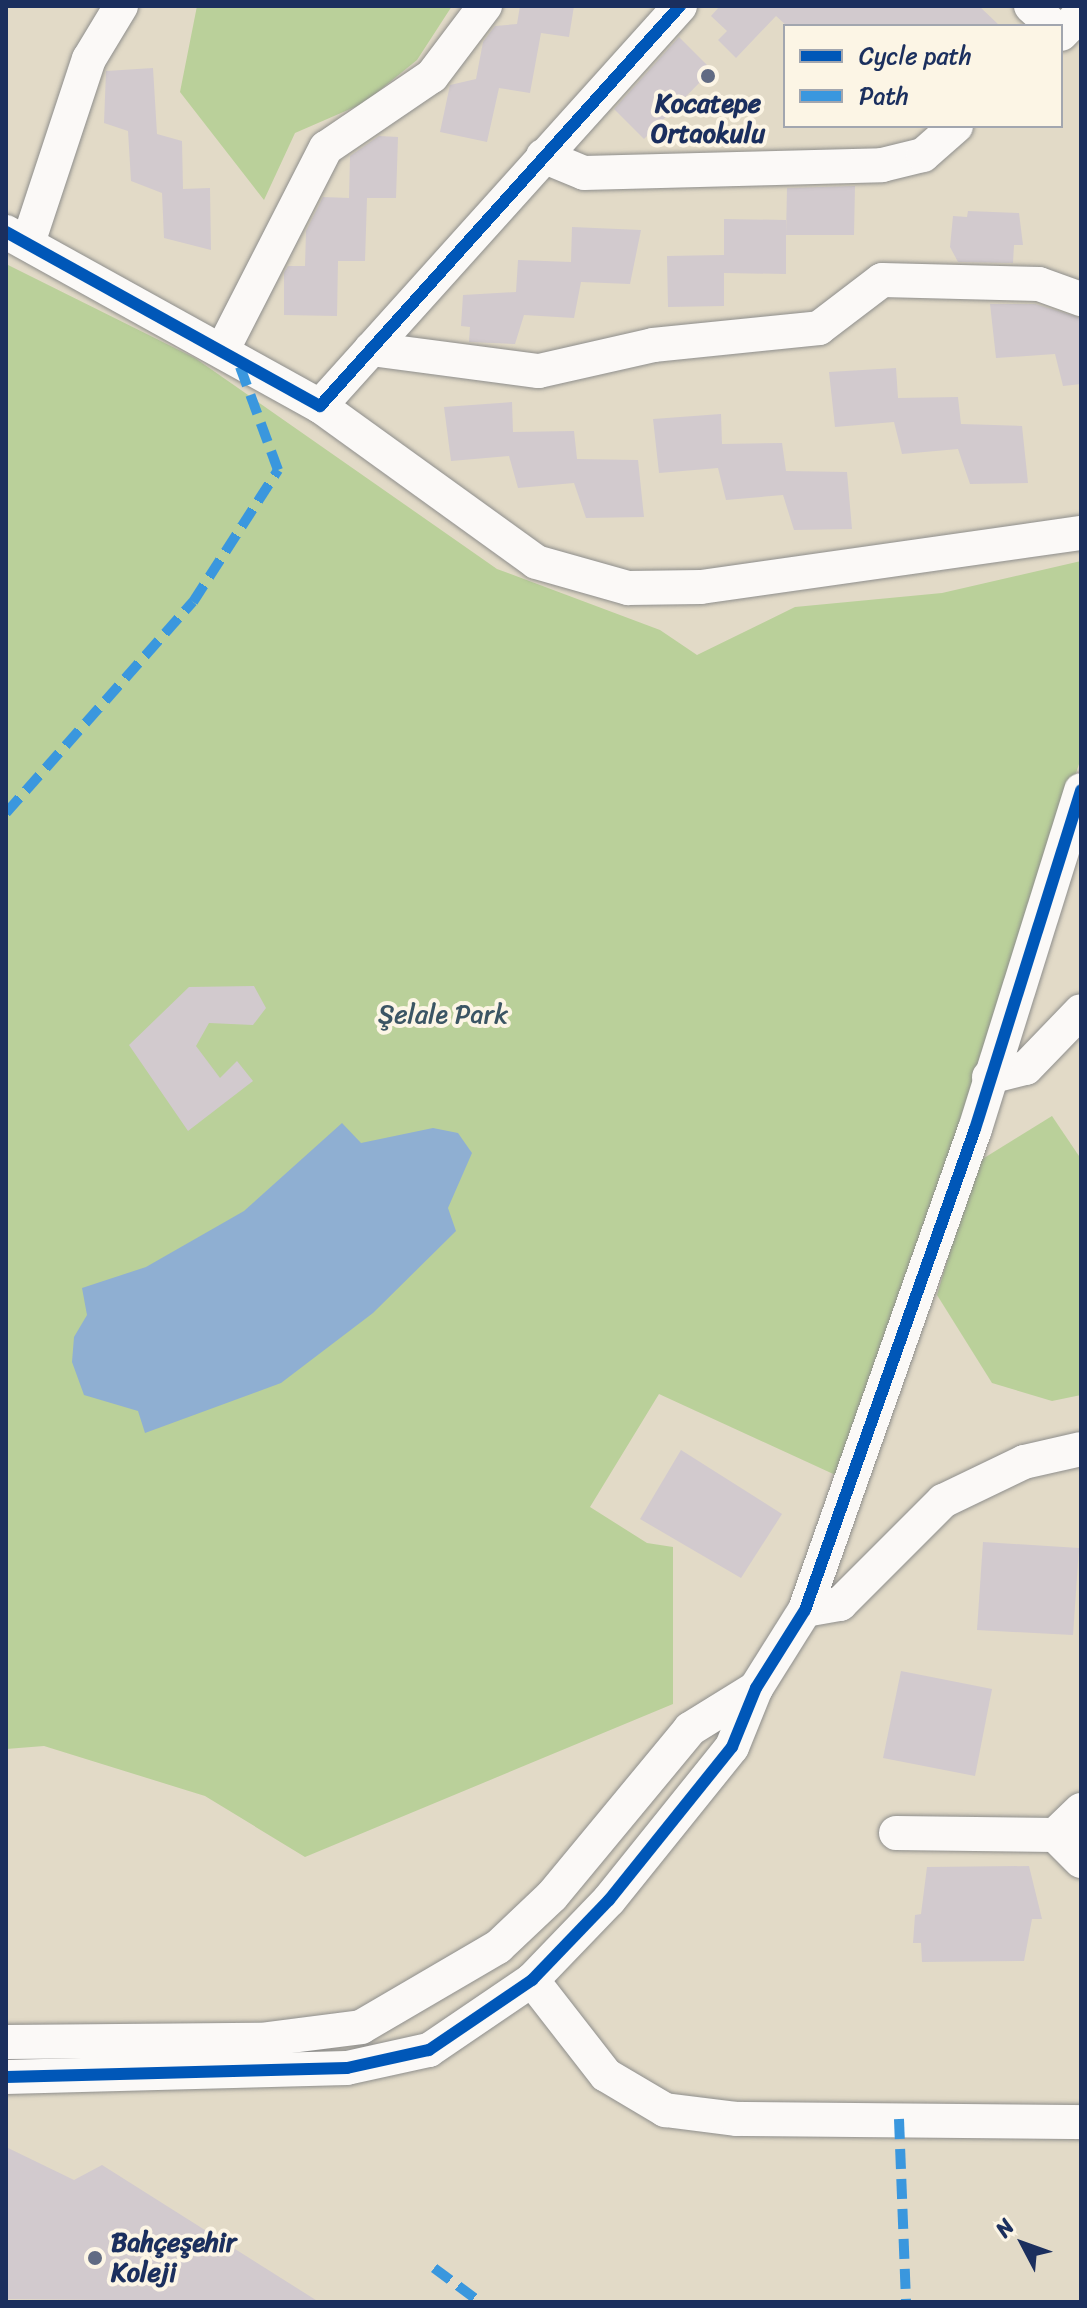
<!DOCTYPE html>
<html>
<head>
<meta charset="utf-8">
<style>
  body { margin:0 }
  #map { position:relative; width:1087px; height:2308px; overflow:hidden; background:#e2dac7; font-family:Sriracha,sans-serif }
  div>[style] { position:absolute }
  .green>* { inset:0; background:#bad09a }
  .water>* { inset:0; background:#8fafd2 }
  .building>* { inset:0; background:#d2cace }
  .roads { filter:drop-shadow(0 0 2px #8e8e8c) drop-shadow(0 0 2px #8e8e8c) }
  .minor>* { height:34px; margin:-17px; padding:0 17px; transform-origin:17px; border-radius:17px; background:#fbf9f7 }
  .quiet>* { height:10px; margin-top:-5px; transform-origin:0; background:repeating-linear-gradient(90deg,#3a97de 0 20px,transparent 0 30px) }
  .cycleway>* { height:12px; margin:-6px; padding:0 6px; transform-origin:6px; border-radius:6px; background:#0057b8 }
  .dots>* { width:22px; height:22px; translate:-50% -50%; box-sizing:border-box; border:4px solid #fcf5e5; border-radius:50% }
  span { translate:-50% -50%; white-space:nowrap; text-align:center; line-height:1.15; -webkit-text-stroke:8px #fcf5e5; paint-order:stroke }
  .poi-label { font-size:26px; color:#1b2f5e; font-weight:700 }
  .left { translate:0 -50%; text-align:left }
  .park-label { font-size:26px; color:#3b5564 }
  .frame { position:absolute; inset:0; border:8px solid #1b2f5e; pointer-events:none }
  .legend { position:absolute; left:783px; top:24px; width:280px; height:104px; box-sizing:border-box; background:#fcf5e5; border:2px solid #a2a6af; margin:0; padding:10px 14px; list-style:none; font-size:24px; color:#1b2f5e }
  .legend li { display:flex; align-items:center; gap:16px; height:40px }
  .legend b { width:40px; border:2px solid #a2a6af }
  .north { position:absolute; left:983px; top:2204px; width:80px; height:80px; -webkit-text-stroke:6px #fcf5e5; paint-order:stroke; rotate:311deg; font-size:22px; font-weight:700; line-height:32px; text-align:center; color:#1b2f5e }
  .north::after { content:''; display:block; margin:auto; width:28px; height:36px; background:#1b2f5e; clip-path:polygon(50% 0,100% 100%,50% 72%,0 100%) }
</style>
</head>
<body>
<div id="map">
  <div class="green">
    <i style="clip-path:polygon(197px 6px,452px 6px,417px 60px,364px 103px,295px 133px,264px 200px,180px 92px)"></i>
    <i style="clip-path:polygon(6px 264px,195px 358px,497px 569px,660px 630px,697px 655px,795px 607px,942px 593px,1081px 561px,1081px 758px,842px 1478px,659px 1394px,590px 1507px,647px 1543px,673px 1547px,673px 1704px,305px 1857px,205px 1796px,44px 1746px,6px 1749px)"></i>
    <i style="clip-path:polygon(1052px 1116px,1081px 1159px,1081px 1395px,1052px 1401px,992px 1383px,937px 1295px,976px 1163px)"></i>
  </div>
  <div class="water">
    <i style="clip-path:polygon(342px 1123px,361px 1143px,433px 1128px,458px 1133px,472px 1153px,448px 1208px,456px 1231px,373px 1313px,281px 1383px,145px 1433px,138px 1411px,84px 1395px,72px 1362px,74px 1337px,87px 1315px,82px 1288px,146px 1267px,244px 1211px)"></i>
  </div>
  <div class="building">
    <i style="clip-path:polygon(520px 6px,574px 6px,569px 37px,541px 33px,530px 93px,499px 88px,487px 142px,440px 132px,450px 85px,476px 79px,483px 42px,495px 26px,517px 24px)"></i>
    <i style="clip-path:polygon(720px 6px,979px 6px,1000px 26px,787px 26px,776px 16px,736px 58px,718px 40px,727px 31px,711px 16px)"></i>
    <i style="clip-path:polygon(679px 37px,712px 70px,644px 139px,614px 109px)"></i>
    <i style="clip-path:polygon(153px 68px,157px 134px,182px 141px,183px 189px,210px 188px,211px 250px,164px 238px,162px 193px,131px 181px,128px 131px,104px 123px,106px 71px)"></i>
    <i style="clip-path:polygon(379px 136px,398px 137px,396px 198px,367px 198px,365px 261px,338px 261px,337px 316px,284px 315px,284px 273px,288px 266px,305px 266px,306px 231px,323px 197px,349px 198px,350px 156px)"></i>
    <i style="clip-path:polygon(855px 186px,854px 235px,786px 235px,787px 188px)"></i>
    <i style="clip-path:polygon(968px 211px,1019px 213px,1023px 245px,1014px 245px,1013px 263px,958px 262px,950px 247px,953px 216px,967px 217px)"></i>
    <i style="clip-path:polygon(724px 219px,786px 220px,786px 274px,724px 273px,724px 306px,668px 307px,667px 256px,724px 255px)"></i>
    <i style="clip-path:polygon(572px 227px,641px 230px,630px 284px,581px 282px,574px 318px,524px 315px,515px 344px,469px 342px,470px 327px,461px 326px,463px 295px,516px 292px,518px 260px,571px 262px)"></i>
    <i style="clip-path:polygon(990px 304px,1035px 304px,1081px 318px,1081px 384px,1063px 386px,1055px 354px,996px 358px)"></i>
    <i style="clip-path:polygon(896px 368px,898px 398px,958px 397px,961px 424px,1022px 426px,1028px 483px,970px 484px,958px 449px,902px 454px,894px 422px,835px 427px,829px 372px)"></i>
    <i style="clip-path:polygon(512px 402px,513px 432px,574px 431px,577px 459px,638px 460px,644px 517px,586px 518px,574px 483px,518px 488px,509px 456px,451px 461px,444px 407px)"></i>
    <i style="clip-path:polygon(721px 414px,722px 444px,782px 443px,786px 471px,847px 472px,852px 529px,794px 530px,783px 495px,726px 500px,718px 468px,659px 473px,653px 419px)"></i>
    <i style="clip-path:polygon(254px 986px,266px 1008px,253px 1025px,209px 1023px,196px 1046px,220px 1078px,237px 1061px,253px 1081px,188px 1131px,129px 1045px,189px 987px)"></i>
    <i style="clip-path:polygon(681px 1450px,782px 1514px,741px 1578px,640px 1519px)"></i>
    <i style="clip-path:polygon(983px 1542px,1079px 1548px,1073px 1635px,977px 1630px)"></i>
    <i style="clip-path:polygon(901px 1671px,992px 1689px,975px 1776px,883px 1758px)"></i>
    <i style="clip-path:polygon(1029px 1866px,1042px 1919px,1032px 1919px,1024px 1961px,922px 1962px,921px 1943px,913px 1943px,915px 1915px,921px 1914px,927px 1867px)"></i>
    <i style="clip-path:polygon(6px 2147px,74px 2180px,102px 2165px,319px 2302px,6px 2299px)"></i>
  </div>
  <div class="roads">
    <div class="minor">
      <i style="left:1031px;top:6px;width:30px;rotate:42deg"></i>
      <i style="left:1061px;top:34px;width:29px;rotate:-46deg"></i>
      <i style="left:543px;top:156px;width:44px;rotate:22.5deg"></i>
      <i style="left:584px;top:173px;width:298px;rotate:-1.5deg"></i>
      <i style="left:882px;top:165px;width:42px;rotate:-13.7deg"></i>
      <i style="left:923px;top:155px;width:44px;rotate:-41.3deg"></i>
      <i style="left:6px;top:232px;width:359px;rotate:29deg"></i>
      <i style="left:320px;top:406px;width:538px;rotate:-48.01deg"></i>
      <i style="left:28px;top:243px;width:194px;rotate:-71.7deg"></i>
      <i style="left:89px;top:59px;width:62px;rotate:-58.9deg"></i>
      <i style="left:224px;top:347px;width:224px;rotate:-62.9deg"></i>
      <i style="left:326px;top:148px;width:128px;rotate:-34.2deg"></i>
      <i style="left:432px;top:76px;width:88px;rotate:-52.9deg"></i>
      <i style="left:371px;top:349px;width:169px;rotate:7.5deg"></i>
      <i style="left:539px;top:371px;width:117px;rotate:-12.8deg"></i>
      <i style="left:653px;top:345px;width:167px;rotate:-5.8deg"></i>
      <i style="left:819px;top:328px;width:79px;rotate:-37.3deg"></i>
      <i style="left:882px;top:280px;width:157px;rotate:1.5deg"></i>
      <i style="left:1039px;top:284px;width:45px;rotate:19.7deg"></i>
      <i style="left:320px;top:406px;width:266px;rotate:35.8deg"></i>
      <i style="left:536px;top:562px;width:96px;rotate:15.8deg"></i>
      <i style="left:628px;top:588px;width:73px;rotate:-0.8deg"></i>
      <i style="left:701px;top:587px;width:384px;rotate:-8.1deg"></i>
      <i style="left:989px;top:1077px;width:38px;rotate:-14deg"></i>
      <i style="left:1026px;top:1068px;width:79px;rotate:-46deg"></i>
      <i style="left:805px;top:1610px;width:36px;rotate:-10deg"></i>
      <i style="left:840px;top:1604px;width:146px;rotate:-45deg"></i>
      <i style="left:943px;top:1501px;width:90px;rotate:-25.7deg"></i>
      <i style="left:1024px;top:1462px;width:58px;rotate:-12.8deg"></i>
      <i style="left:896px;top:1833px;width:159px;rotate:0.7deg"></i>
      <i style="left:1055px;top:1835px;width:36px;rotate:-44deg"></i>
      <i style="left:1055px;top:1835px;width:37px;rotate:45deg"></i>
      <i style="left:532px;top:1980px;width:120px;rotate:52.1deg"></i>
      <i style="left:606px;top:2075px;width:69px;rotate:30.7deg"></i>
      <i style="left:665px;top:2110px;width:73px;rotate:7.1deg"></i>
      <i style="left:737px;top:2119px;width:344px;rotate:0.5deg"></i>
      <i style="left:6px;top:2042px;width:254px;rotate:-0.5deg"></i>
      <i style="left:260px;top:2040px;width:102px;rotate:-7.3deg"></i>
      <i style="left:361px;top:2027px;width:159px;rotate:-30.3deg"></i>
      <i style="left:498px;top:1947px;width:74px;rotate:-43.4deg"></i>
      <i style="left:552px;top:1896px;width:217px;rotate:-50.4deg"></i>
      <i style="left:690px;top:1729px;width:78px;rotate:-31.8deg"></i>
      <i style="left:6px;top:2077px;width:341px;rotate:-1.5deg"></i>
      <i style="left:347px;top:2068px;width:84px;rotate:-12.4deg"></i>
      <i style="left:429px;top:2050px;width:125px;rotate:-34.2deg"></i>
      <i style="left:532px;top:1980px;width:111px;rotate:-46.1deg"></i>
      <i style="left:609px;top:1900px;width:196px;rotate:-51.2deg"></i>
      <i style="left:732px;top:1747px;width:64px;rotate:-67.9deg"></i>
      <i style="left:756px;top:1688px;width:92px;rotate:-57.9deg"></i>
      <i style="left:805px;top:1610px;width:510px;rotate:-70.54deg"></i>
      <i style="left:975px;top:1129px;width:355px;rotate:-72.6deg"></i>
    </div>
  </div>
  <div class="quiet">
    <i style="left:6px;top:813px;width:282px;rotate:-48.5deg"></i>
    <i style="left:193px;top:602px;width:157px;rotate:-57.2deg"></i>
    <i style="left:278px;top:470px;width:113px;rotate:-110.2deg"></i>
    <i style="left:899px;top:2119px;width:183px;rotate:87.8deg"></i>
    <i style="left:434px;top:2268px;width:57px;rotate:36.5deg"></i>
  </div>
  <div class="cycleway">
    <i style="left:6px;top:232px;width:359px;rotate:29deg"></i>
    <i style="left:320px;top:406px;width:538px;rotate:-48.01deg"></i>
    <i style="left:6px;top:2077px;width:341px;rotate:-1.5deg"></i>
    <i style="left:347px;top:2068px;width:84px;rotate:-12.4deg"></i>
    <i style="left:429px;top:2050px;width:125px;rotate:-34.2deg"></i>
    <i style="left:532px;top:1980px;width:111px;rotate:-46.1deg"></i>
    <i style="left:609px;top:1900px;width:196px;rotate:-51.2deg"></i>
    <i style="left:732px;top:1747px;width:64px;rotate:-67.9deg"></i>
    <i style="left:756px;top:1688px;width:92px;rotate:-57.9deg"></i>
    <i style="left:805px;top:1610px;width:510px;rotate:-70.54deg"></i>
    <i style="left:975px;top:1129px;width:355px;rotate:-72.6deg"></i>
  </div>
  <div class="dots">
    <i style="left:708px;top:76px;background:#616b83"></i>
    <i style="left:95px;top:2258px;background:#616b83"></i>
  </div>
  <div class="poi-label">
    <span style="left:708px;top:119px">Kocatepe<br>Ortaokulu</span>
    <span class="left" style="left:111px;top:2258px">Bahçeşehir<br>Koleji</span>
  </div>
  <div class="park-label">
    <span style="left:443px;top:1015px">Şelale Park</span>
  </div>
  <div class="frame"></div>
  <ul class="legend">
  <li><b style="height:10px;background:#0057b8"></b>Cycle path</li>
  <li><b style="height:10px;background:#3a97de"></b>Path</li>
  </ul>
  <div class="north">N</div>
</div>
</body>
</html>
